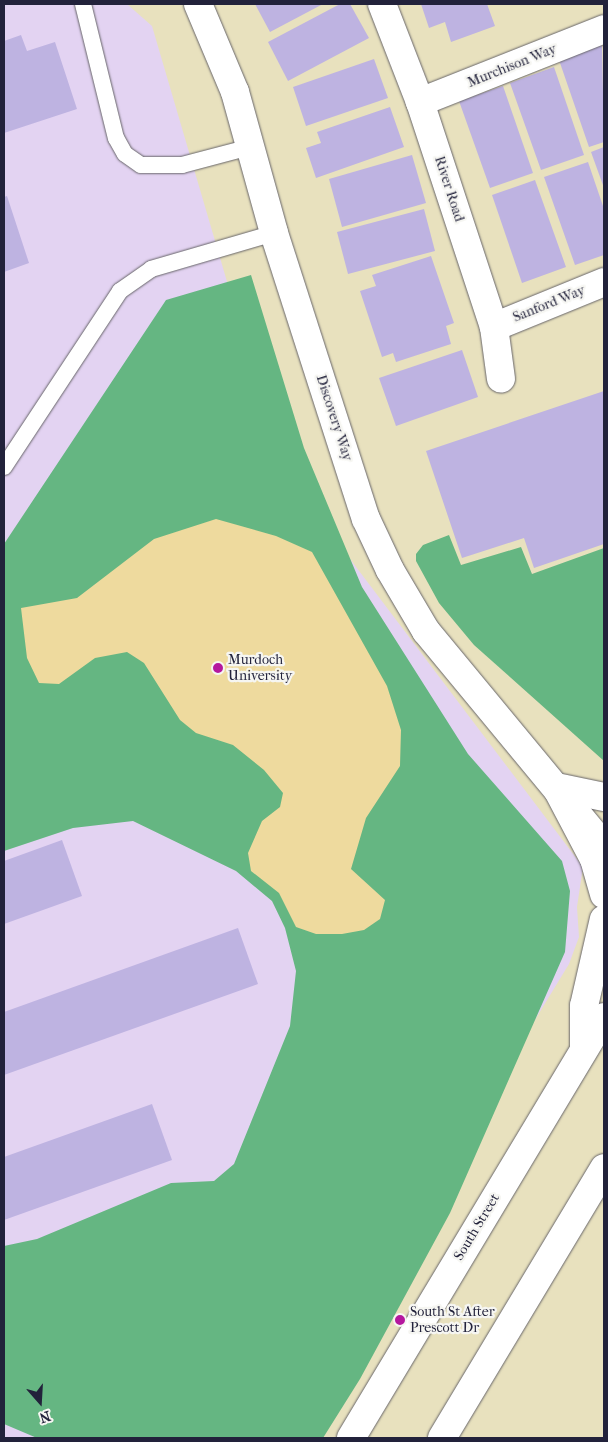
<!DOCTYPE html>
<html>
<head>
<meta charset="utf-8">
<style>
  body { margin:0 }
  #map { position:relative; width:608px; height:1442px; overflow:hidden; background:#e8e1be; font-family:"IM FELL French Canon",serif }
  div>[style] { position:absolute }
  .built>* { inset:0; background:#e3d3f2 }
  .forest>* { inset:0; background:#65b682 }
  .sand>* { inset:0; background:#eeda9e }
  .building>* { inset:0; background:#beb3e1 }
  .roads { filter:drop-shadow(0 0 1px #676569) drop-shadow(0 0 1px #676569) }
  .service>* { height:16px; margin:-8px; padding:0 8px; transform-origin:8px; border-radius:8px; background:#fff }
  .minor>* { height:28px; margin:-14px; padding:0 14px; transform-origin:14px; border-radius:14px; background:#fff }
  .trunk>* { height:28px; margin:-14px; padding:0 14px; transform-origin:14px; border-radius:14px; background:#fff }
  .dots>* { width:14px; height:14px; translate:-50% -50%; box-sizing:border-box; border:2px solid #f6f6f2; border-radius:50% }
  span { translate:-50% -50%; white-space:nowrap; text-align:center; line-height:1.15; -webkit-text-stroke:4.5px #f6f6f2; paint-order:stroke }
  .street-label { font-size:14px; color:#22223b }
  .poi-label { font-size:14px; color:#22223b }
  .left { translate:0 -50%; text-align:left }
  .frame { position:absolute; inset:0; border:5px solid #22223b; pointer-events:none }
  .north { position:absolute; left:15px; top:1377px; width:50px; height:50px; -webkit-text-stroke:4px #f6f6f2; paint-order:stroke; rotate:161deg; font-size:14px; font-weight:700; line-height:20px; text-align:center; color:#22223b }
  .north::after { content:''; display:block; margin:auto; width:18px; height:22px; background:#22223b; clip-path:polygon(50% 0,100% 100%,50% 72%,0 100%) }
</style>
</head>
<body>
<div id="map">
  <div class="built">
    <i style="clip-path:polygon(4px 4px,127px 4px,152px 26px,282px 469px,583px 867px,577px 907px,579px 937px,569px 964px,457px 1148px,264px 1438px,4px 1438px)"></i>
  </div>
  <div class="forest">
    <i style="clip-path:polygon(251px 275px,304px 448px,362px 587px,468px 754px,562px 861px,570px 891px,565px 952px,450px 1213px,360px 1379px,323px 1438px,37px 1438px,4px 1424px,4px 1246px,37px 1239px,171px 1183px,214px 1181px,234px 1164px,290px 1026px,296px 971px,285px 928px,272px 901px,236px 871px,133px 821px,73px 828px,4px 851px,4px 544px,166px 300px)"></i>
    <i style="clip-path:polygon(449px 535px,461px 565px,521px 547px,532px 574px,604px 548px,604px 761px,474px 645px,439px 603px,416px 561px,416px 554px,423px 545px)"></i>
  </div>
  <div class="sand">
    <i style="clip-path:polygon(216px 519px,276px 536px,312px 552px,387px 686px,401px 730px,400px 766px,366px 818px,351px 869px,385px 900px,380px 919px,364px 930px,342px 934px,316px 934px,296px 927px,279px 893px,251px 871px,248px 853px,262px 821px,280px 807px,283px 793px,264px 770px,233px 745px,196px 733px,180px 720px,144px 663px,127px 652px,95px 658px,59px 684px,39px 683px,27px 658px,21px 608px,77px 598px,154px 539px)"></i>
  </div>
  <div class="building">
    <i style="clip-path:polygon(255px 4px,323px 4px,270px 32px)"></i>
    <i style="clip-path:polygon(340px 4px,350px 4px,369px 38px,288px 81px,268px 42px)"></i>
    <i style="clip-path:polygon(421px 4px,487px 4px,495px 26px,451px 42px,445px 22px,429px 28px)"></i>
    <i style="clip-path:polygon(21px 35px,27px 51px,55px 42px,77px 109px,4px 133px,4px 41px)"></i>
    <i style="clip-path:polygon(602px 45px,604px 142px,589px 147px,559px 60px)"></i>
    <i style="clip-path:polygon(374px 59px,388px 98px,306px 126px,293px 87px)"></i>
    <i style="clip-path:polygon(554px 67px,584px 155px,541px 170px,510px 83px)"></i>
    <i style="clip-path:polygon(503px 86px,533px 173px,490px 188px,459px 101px)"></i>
    <i style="clip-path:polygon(390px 107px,404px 147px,316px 178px,306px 148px,321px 143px,317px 132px)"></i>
    <i style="clip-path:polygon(604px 147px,604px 188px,591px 152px)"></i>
    <i style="clip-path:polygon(412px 155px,426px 203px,342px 227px,329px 179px)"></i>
    <i style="clip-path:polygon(588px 162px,604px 209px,604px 255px,575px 265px,544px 177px)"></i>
    <i style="clip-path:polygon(535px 180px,566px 267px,522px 283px,492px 195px)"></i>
    <i style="clip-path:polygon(7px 196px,29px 263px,4px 272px,4px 197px)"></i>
    <i style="clip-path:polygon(424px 209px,435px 251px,348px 274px,337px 232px)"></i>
    <i style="clip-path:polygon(431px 256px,454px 323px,446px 326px,451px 344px,396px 362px,393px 353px,382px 357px,360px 291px,376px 286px,372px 275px)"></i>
    <i style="clip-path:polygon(462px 350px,478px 397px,396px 426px,379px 378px)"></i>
    <i style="clip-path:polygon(604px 391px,604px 544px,534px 568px,524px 538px,462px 558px,426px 451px)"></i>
    <i style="clip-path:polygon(62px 840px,82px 896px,4px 924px,4px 861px)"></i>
    <i style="clip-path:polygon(238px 928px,258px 984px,4px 1075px,4px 1012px)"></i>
    <i style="clip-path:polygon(152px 1104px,172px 1160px,4px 1220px,4px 1157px)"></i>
  </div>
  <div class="roads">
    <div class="service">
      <i style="left:83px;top:4px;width:138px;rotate:76.2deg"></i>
      <i style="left:116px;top:138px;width:18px;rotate:61deg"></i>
      <i style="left:125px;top:154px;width:19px;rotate:35deg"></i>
      <i style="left:141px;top:165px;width:41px"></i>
      <i style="left:182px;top:165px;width:70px;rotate:-14.8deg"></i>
      <i style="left:4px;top:467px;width:211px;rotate:-56.6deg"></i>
      <i style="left:120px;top:291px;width:38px;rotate:-35deg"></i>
      <i style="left:151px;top:269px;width:128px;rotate:-16.3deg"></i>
    </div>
    <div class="minor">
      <i style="left:198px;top:4px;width:95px;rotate:67.2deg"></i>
      <i style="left:235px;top:92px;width:146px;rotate:74.5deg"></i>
      <i style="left:274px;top:233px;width:300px;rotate:72.2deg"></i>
      <i style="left:366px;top:519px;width:56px;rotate:64.8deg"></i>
      <i style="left:390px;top:570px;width:71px;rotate:59.5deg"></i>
      <i style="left:426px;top:631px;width:279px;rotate:50.4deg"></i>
      <i style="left:382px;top:4px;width:105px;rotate:68.8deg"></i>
      <i style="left:420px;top:102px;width:237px;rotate:71.8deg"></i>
      <i style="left:494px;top:327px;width:52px;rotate:82.3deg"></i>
      <i style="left:420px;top:102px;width:198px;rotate:-21.6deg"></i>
      <i style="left:494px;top:327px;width:119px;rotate:-22.2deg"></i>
    </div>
    <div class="trunk">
      <i style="left:556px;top:787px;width:81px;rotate:62.2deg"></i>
      <i style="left:594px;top:859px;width:37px;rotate:74deg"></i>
      <i style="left:556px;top:787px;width:49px;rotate:11.8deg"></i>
      <i style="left:584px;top:1048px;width:42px;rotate:-90deg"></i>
      <i style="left:584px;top:1006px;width:89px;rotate:-77.1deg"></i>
      <i style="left:351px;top:1438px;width:491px;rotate:-59deg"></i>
      <i style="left:442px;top:1438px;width:315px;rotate:-59deg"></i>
    </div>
  </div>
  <div class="dots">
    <i style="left:218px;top:668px;background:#b5179e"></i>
    <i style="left:400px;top:1320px;background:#b5179e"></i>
  </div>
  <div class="street-label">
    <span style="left:512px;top:66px;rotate:-22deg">Murchison Way</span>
    <span style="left:449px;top:189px;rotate:72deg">River Road</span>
    <span style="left:549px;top:304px;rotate:-22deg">Sanford Way</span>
    <span style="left:334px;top:418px;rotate:72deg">Discovery Way</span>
    <span style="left:477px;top:1227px;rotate:-59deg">South Street</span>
  </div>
  <div class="poi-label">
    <span class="left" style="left:228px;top:668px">Murdoch<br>University</span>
    <span class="left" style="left:410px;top:1320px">South St After<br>Prescott Dr</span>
  </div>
  <div class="frame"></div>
  <div class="north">N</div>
</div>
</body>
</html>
